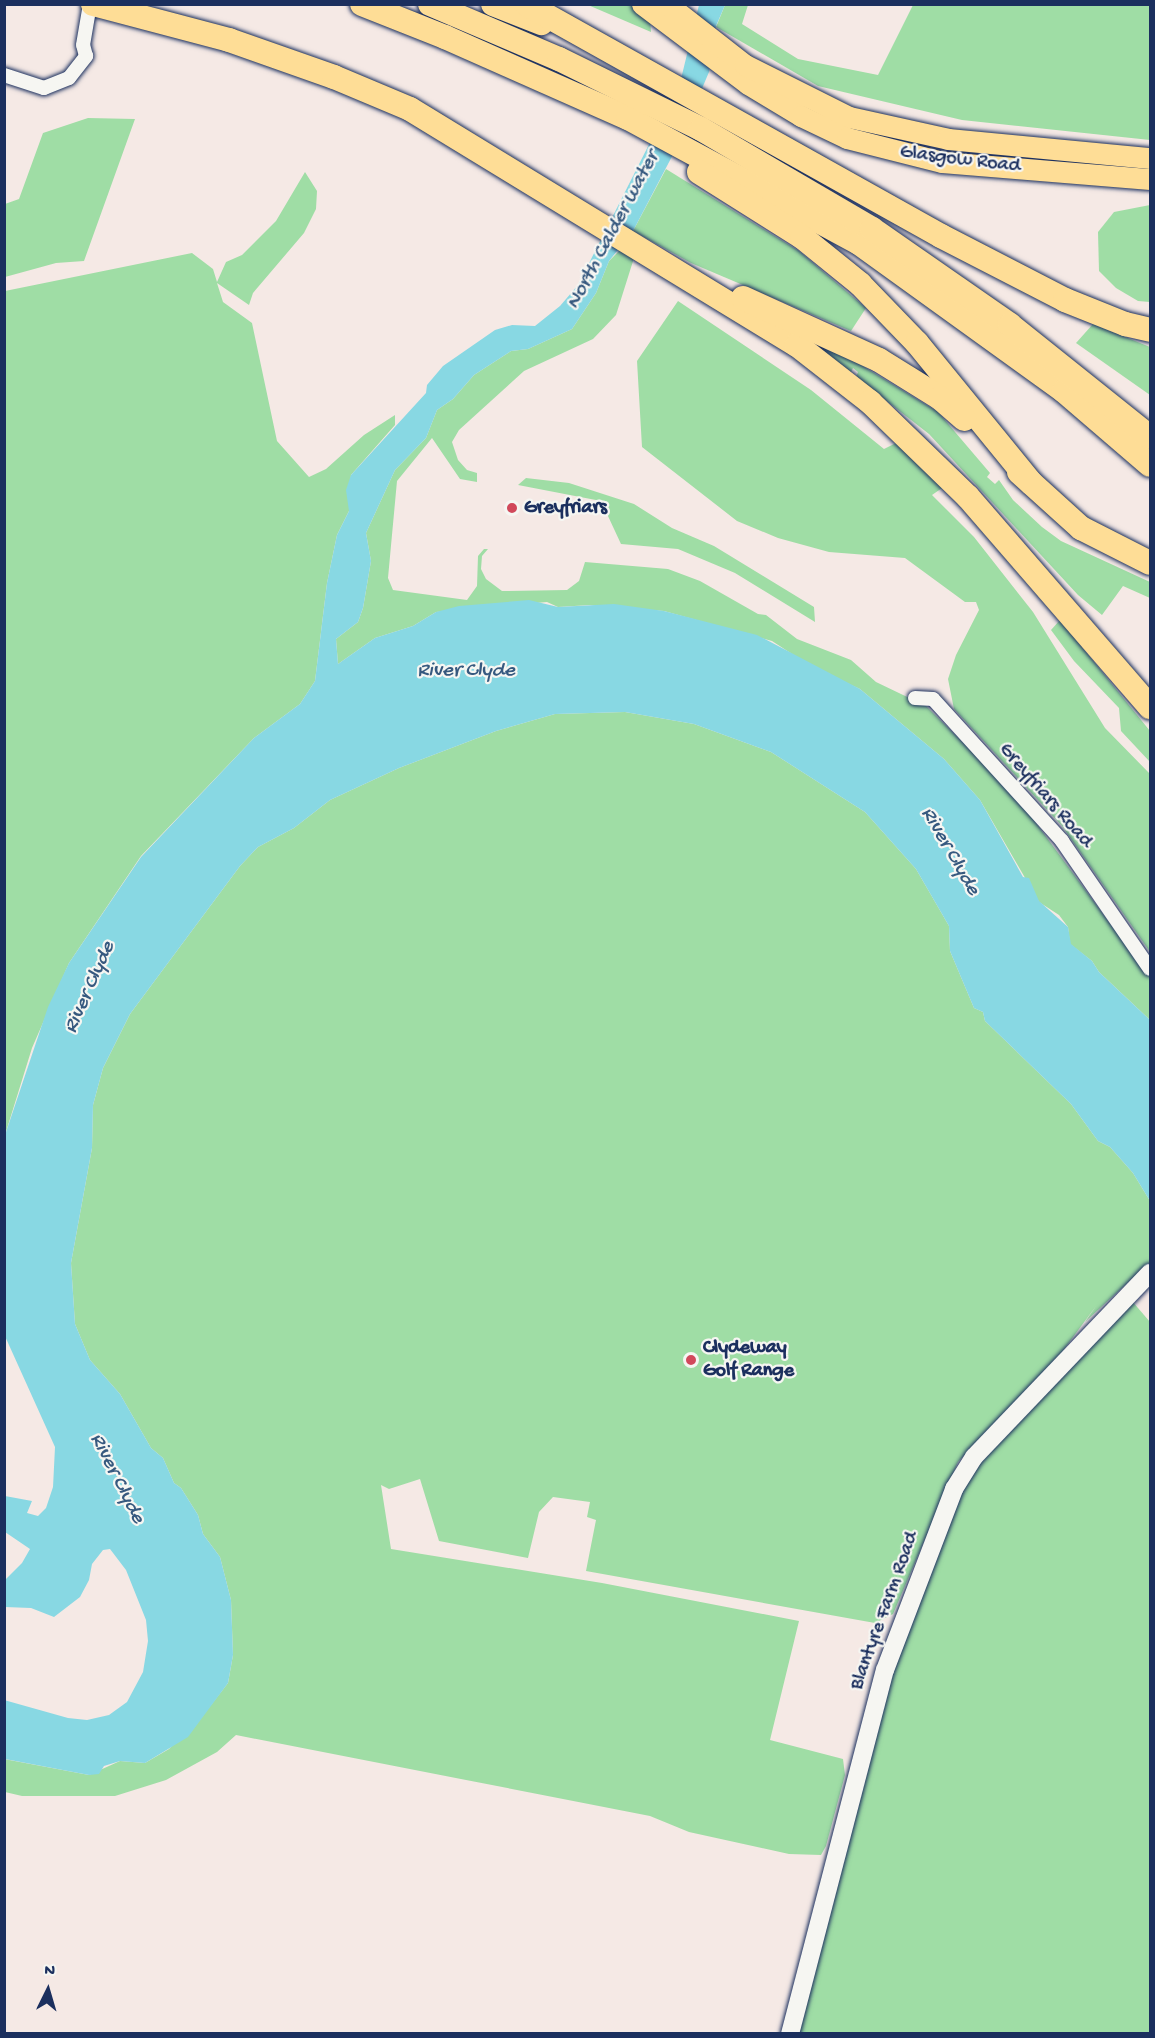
<!DOCTYPE html>
<html>
<head>
<meta charset="utf-8">
<style>
  body { margin:0 }
  #map { position:relative; width:1155px; height:2038px; overflow:hidden; background:#f5e9e5; font-family:"Gochi Hand",sans-serif }
  div>[style] { position:absolute }
  .green>* { inset:0; background:#9fdda5 }
  .water>* { inset:0; background:#88d8e3 }
  .roads { filter:drop-shadow(0 0 2px #1b2f5e) drop-shadow(0 0 2px #1b2f5e) }
  .minor>* { height:14px; margin:-7px; padding:0 7px; transform-origin:7px; border-radius:7px; background:#f6f6f2 }
  .secondary>* { height:18px; margin:-9px; padding:0 9px; transform-origin:9px; border-radius:9px; background:#f6f6f2 }
  .primary>* { height:21px; margin:-10.5px; padding:0 10.5px; transform-origin:10.5px; border-radius:10.5px; background:#fedd96 }
  .motorway>* { height:24px; margin:-12px; padding:0 12px; transform-origin:12px; border-radius:12px; background:#fedd96 }
  .dots>* { width:16px; height:16px; translate:-50% -50%; box-sizing:border-box; border:3px solid #f6f6f2; border-radius:50% }
  span { translate:-50% -50%; white-space:nowrap; text-align:center; line-height:1.15; -webkit-text-stroke:4.5px #f6f6f2; paint-order:stroke }
  .street-label { font-size:20px; color:#1b2f5e }
  .poi-label { font-size:20px; color:#1b2f5e; font-weight:700 }
  .left { translate:0 -50%; text-align:left }
  .water-label { font-size:21px; color:#36597f; font-style:italic }
  .frame { position:absolute; inset:0; border:6px solid #1b2f5e; pointer-events:none }
  .north { position:absolute; left:18px; top:1960px; width:60px; height:60px; -webkit-text-stroke:4px #f6f6f2; paint-order:stroke; rotate:5deg; font-size:16px; font-weight:700; line-height:24px; text-align:center; color:#1b2f5e }
  .north::after { content:''; display:block; margin:auto; width:21px; height:27px; background:#1b2f5e; clip-path:polygon(50% 0,100% 100%,50% 72%,0 100%) }
</style>
</head>
<body>
<div id="map">
  <div class="green">
    <i style="clip-path:polygon(588px 5px,637px 5px,650px 21px,651px 32px)"></i>
    <i style="clip-path:polygon(725px 5px,748px 5px,742px 24px,798px 59px,878px 75px,913px 5px,1150px 5px,1150px 140px,962px 120px,818px 86px,716px 27px)"></i>
    <i style="clip-path:polygon(88px 118px,135px 119px,84px 261px,56px 263px,5px 277px,5px 204px,19px 199px,43px 133px)"></i>
    <i style="clip-path:polygon(666px 169px,799px 251px,866px 308px,851px 331px,691px 263px,633px 231px)"></i>
    <i style="clip-path:polygon(305px 172px,317px 191px,316px 209px,304px 233px,253px 293px,249px 305px,217px 283px,223px 302px,252px 323px,277px 441px,309px 477px,326px 469px,364px 435px,395px 415px,395px 425px,351px 475px,349px 511px,337px 535px,327px 583px,315px 681px,300px 704px,254px 738px,141px 856px,69px 963px,32px 1048px,5px 1135px,5px 291px,192px 253px,213px 269px,217px 282px,226px 262px,242px 255px,276px 221px)"></i>
    <i style="clip-path:polygon(1150px 205px,1150px 302px,1138px 301px,1116px 288px,1099px 271px,1098px 232px,1114px 212px)"></i>
    <i style="clip-path:polygon(620px 250px,634px 258px,616px 315px,593px 339px,524px 371px,459px 430px,452px 442px,458px 460px,467px 470px,477px 473px,477px 482px,460px 479px,432px 438px,397px 481px,388px 578px,393px 590px,467px 600px,477px 586px,478px 556px,484px 549px,488px 549px,482px 556px,481px 569px,486px 579px,502px 591px,567px 590px,579px 581px,585px 562px,668px 569px,700px 581px,758px 614px,766px 615px,797px 639px,851px 660px,876px 682px,926px 706px,1014px 793px,1150px 978px,1150px 1020px,1099px 972px,1092px 961px,1070px 944px,1068px 927px,1059px 915px,1039px 902px,980px 800px,944px 759px,860px 689px,812px 667px,772px 641px,664px 611px,590px 605px,558px 607px,547px 602px,436px 612px,413px 626px,375px 638px,338px 664px,336px 639px,358px 622px,363px 608px,371px 561px,366px 533px,395px 470px,426px 438px,437px 410px,453px 399px,474px 375px,511px 351px,528px 349px,572px 329px,596px 293px,609px 261px)"></i>
    <i style="clip-path:polygon(678px 301px,811px 390px,884px 449px,900px 441px,945px 486px,932px 495px,974px 537px,1033px 612px,1105px 728px,1150px 774px,1150px 952px,1062px 826px,954px 709px,948px 679px,956px 655px,979px 610px,976px 602px,965px 602px,905px 558px,829px 552px,778px 538px,737px 521px,642px 447px,637px 361px)"></i>
    <i style="clip-path:polygon(1093px 324px,1150px 347px,1150px 395px,1076px 343px)"></i>
    <i style="clip-path:polygon(820px 340px,938px 412px,990px 473px,987px 477px,995px 484px,999px 480px,1013px 500px,1042px 527px,1061px 541px,1150px 582px,1150px 598px,1123px 586px,1102px 615px,1078px 595px,929px 434px,856px 377px,858px 372px,853px 368px,850px 374px,817px 348px)"></i>
    <i style="clip-path:polygon(526px 478px,569px 483px,634px 504px,672px 528px,714px 546px,814px 607px,815px 622px,735px 573px,678px 549px,621px 544px,601px 501px,518px 485px)"></i>
    <i style="clip-path:polygon(1060px 620px,1150px 731px,1150px 762px,1121px 731px,1119px 708px,1074px 661px,1051px 630px)"></i>
    <i style="clip-path:polygon(625px 712px,694px 724px,771px 752px,865px 812px,916px 869px,949px 926px,950px 951px,974px 1008px,983px 1012px,985px 1021px,1071px 1104px,1098px 1141px,1110px 1147px,1133px 1173px,1150px 1201px,1150px 1262px,1085px 1322px,1096px 1306px,1062px 1352px,958px 1462px,893px 1614px,875px 1623px,586px 1571px,596px 1520px,587px 1517px,590px 1502px,553px 1497px,539px 1512px,528px 1558px,439px 1541px,420px 1479px,389px 1489px,381px 1485px,391px 1549px,602px 1583px,799px 1621px,770px 1740px,843px 1759px,845px 1775px,826px 1846px,821px 1855px,789px 1854px,689px 1832px,650px 1816px,236px 1735px,217px 1752px,166px 1780px,115px 1796px,22px 1796px,5px 1792px,4px 1759px,89px 1775px,120px 1761px,145px 1763px,169px 1749px,204px 1714px,228px 1683px,233px 1655px,231px 1600px,220px 1557px,203px 1534px,198px 1515px,181px 1488px,174px 1483px,163px 1458px,151px 1448px,120px 1394px,90px 1360px,75px 1324px,71px 1263px,92px 1148px,93px 1105px,103px 1068px,130px 1014px,240px 866px,258px 847px,294px 828px,330px 800px,399px 768px,496px 731px,555px 714px)"></i>
    <i style="clip-path:polygon(1132px 1301px,1150px 1322px,1150px 2033px,797px 2034px,879px 1709px,968px 1476px)"></i>
  </div>
  <div class="water">
    <i style="clip-path:polygon(699px 5px,725px 5px,716px 26px,709px 72px,679px 143px,633px 231px,609px 261px,596px 293px,572px 329px,528px 349px,511px 351px,474px 375px,453px 399px,437px 410px,426px 438px,395px 470px,366px 533px,371px 561px,363px 608px,358px 622px,336px 639px,338px 664px,375px 638px,413px 626px,436px 612px,459px 606px,529px 600px,558px 607px,614px 604px,664px 611px,757px 635px,860px 689px,944px 759px,980px 800px,1023px 877px,1029px 878px,1039px 901px,1068px 927px,1071px 944px,1092px 961px,1099px 972px,1150px 1020px,1150px 1201px,1133px 1173px,1110px 1147px,1098px 1141px,1071px 1104px,985px 1021px,983px 1012px,974px 1008px,950px 951px,949px 926px,916px 869px,865px 812px,771px 752px,694px 724px,625px 712px,555px 714px,496px 731px,399px 768px,330px 800px,294px 828px,258px 847px,240px 866px,130px 1014px,103px 1068px,93px 1105px,92px 1148px,71px 1263px,75px 1324px,90px 1360px,120px 1394px,151px 1448px,163px 1458px,174px 1483px,181px 1488px,198px 1515px,203px 1534px,220px 1557px,231px 1600px,233px 1655px,228px 1683px,188px 1737px,145px 1763px,120px 1761px,104px 1766px,99px 1774px,89px 1775px,5px 1759px,4px 1700px,68px 1718px,87px 1720px,109px 1715px,127px 1702px,143px 1672px,148px 1641px,146px 1620px,126px 1570px,110px 1549px,103px 1550px,92px 1564px,89px 1580px,80px 1597px,54px 1617px,31px 1608px,5px 1607px,5px 1580px,22px 1563px,30px 1549px,5px 1532px,5px 1496px,32px 1501px,27px 1513px,38px 1516px,46px 1508px,53px 1487px,55px 1447px,4px 1334px,5px 1135px,48px 1007px,69px 963px,141px 857px,254px 738px,300px 704px,315px 681px,327px 583px,337px 535px,349px 511px,346px 490px,351px 475px,426px 393px,427px 385px,443px 366px,495px 330px,512px 325px,535px 326px,560px 306px,578px 285px,680px 83px)"></i>
  </div>
  <div class="roads">
    <div class="minor">
      <i style="left:4px;top:75px;width:42px;rotate:18deg"></i>
      <i style="left:44px;top:88px;width:27px;rotate:-22deg"></i>
      <i style="left:69px;top:78px;width:28px;rotate:-52deg"></i>
      <i style="left:86px;top:56px;width:11px;rotate:-105deg"></i>
      <i style="left:83px;top:45px;width:42px;rotate:-80.3deg"></i>
      <i style="left:915px;top:698px;width:18px;rotate:3deg"></i>
      <i style="left:933px;top:699px;width:192px;rotate:47.7deg"></i>
      <i style="left:1062px;top:841px;width:155px;rotate:55.5deg"></i>
    </div>
    <div class="secondary">
      <i style="left:790px;top:2034px;width:376px;rotate:-75.4deg"></i>
      <i style="left:885px;top:1670px;width:194px;rotate:-69.1deg"></i>
      <i style="left:954px;top:1489px;width:38px;rotate:-58deg"></i>
      <i style="left:974px;top:1457px;width:255px;rotate:-46.3deg"></i>
    </div>
    <div class="primary">
      <i style="left:642px;top:4px;width:133px;rotate:37deg"></i>
      <i style="left:748px;top:84px;width:62px;rotate:31.1deg"></i>
      <i style="left:801px;top:116px;width:51px;rotate:25.6deg"></i>
      <i style="left:847px;top:138px;width:98px;rotate:14.2deg"></i>
      <i style="left:942px;top:162px;width:209px;rotate:4.7deg"></i>
      <i style="left:667px;top:4px;width:99px;rotate:38deg"></i>
      <i style="left:745px;top:65px;width:116px;rotate:26.6deg"></i>
      <i style="left:849px;top:117px;width:101px;rotate:12.5deg"></i>
      <i style="left:948px;top:139px;width:203px;rotate:5.4deg"></i>
    </div>
    <div class="motorway">
      <i style="left:93px;top:4px;width:141px;rotate:14.8deg"></i>
      <i style="left:229px;top:40px;width:111px;rotate:19.4deg"></i>
      <i style="left:334px;top:77px;width:82px;rotate:22.8deg"></i>
      <i style="left:410px;top:109px;width:453px;rotate:31.4deg"></i>
      <i style="left:797px;top:345px;width:93px;rotate:38deg"></i>
      <i style="left:870px;top:402px;width:136px;rotate:44.1deg"></i>
      <i style="left:968px;top:497px;width:278px;rotate:49.1deg"></i>
      <i style="left:362px;top:4px;width:89px;rotate:21.7deg"></i>
      <i style="left:445px;top:37px;width:200px;rotate:23.9deg"></i>
      <i style="left:628px;top:118px;width:263px;rotate:28.4deg"></i>
      <i style="left:859px;top:243px;width:253px;rotate:35.8deg"></i>
      <i style="left:1064px;top:391px;width:113px;rotate:40.7deg"></i>
      <i style="left:430px;top:4px;width:140px;rotate:23.1deg"></i>
      <i style="left:559px;top:59px;width:158px;rotate:26.2deg"></i>
      <i style="left:701px;top:129px;width:198px;rotate:30.3deg"></i>
      <i style="left:872px;top:229px;width:168px;rotate:34.8deg"></i>
      <i style="left:1010px;top:325px;width:179px;rotate:38.7deg"></i>
      <i style="left:493px;top:4px;width:52px;rotate:21.6deg"></i>
      <i style="left:526px;top:4px;width:475px;rotate:29.2deg"></i>
      <i style="left:941px;top:236px;width:140px;rotate:27.3deg"></i>
      <i style="left:1065px;top:300px;width:65px;rotate:21.8deg"></i>
      <i style="left:1125px;top:324px;width:26px;rotate:13deg"></i>
      <i style="left:699px;top:172px;width:122px;rotate:32.3deg"></i>
      <i style="left:802px;top:237px;width:75px;rotate:39deg"></i>
      <i style="left:860px;top:284px;width:82px;rotate:46deg"></i>
      <i style="left:917px;top:343px;width:181px;rotate:50.8deg"></i>
      <i style="left:743px;top:298px;width:149px;rotate:24.5deg"></i>
      <i style="left:879px;top:360px;width:72px;rotate:31.9deg"></i>
      <i style="left:940px;top:398px;width:32px;rotate:41deg"></i>
      <i style="left:1019px;top:472px;width:84px;rotate:42.1deg"></i>
      <i style="left:1081px;top:528px;width:77px;rotate:26.9deg"></i>
    </div>
  </div>
  <div class="dots">
    <i style="left:512px;top:508px;background:#d1495b"></i>
    <i style="left:691px;top:1360px;background:#d1495b"></i>
  </div>
  <div class="street-label">
    <span style="left:960px;top:160px;rotate:7deg">Glasgow Road</span>
    <span style="left:1045px;top:796px;rotate:49deg">Greyfriars Road</span>
    <span style="left:885px;top:1611px;rotate:-70deg">Blantyre Farm Road</span>
  </div>
  <div class="poi-label">
    <span class="left" style="left:524px;top:508px">Greyfriars</span>
    <span class="left" style="left:703px;top:1360px">Clydeway<br>Golf Range</span>
  </div>
  <div class="water-label">
    <span style="left:614px;top:231px;rotate:-62deg">North Calder water</span>
    <span style="left:466px;top:672px">River Clyde</span>
    <span style="left:949px;top:852px;rotate:60deg">River Clyde</span>
    <span style="left:91px;top:988px;rotate:-66deg">River Clyde</span>
    <span style="left:116px;top:1479px;rotate:63deg">River Clyde</span>
  </div>
  <div class="frame"></div>
  <div class="north">N</div>
</div>
</body>
</html>
